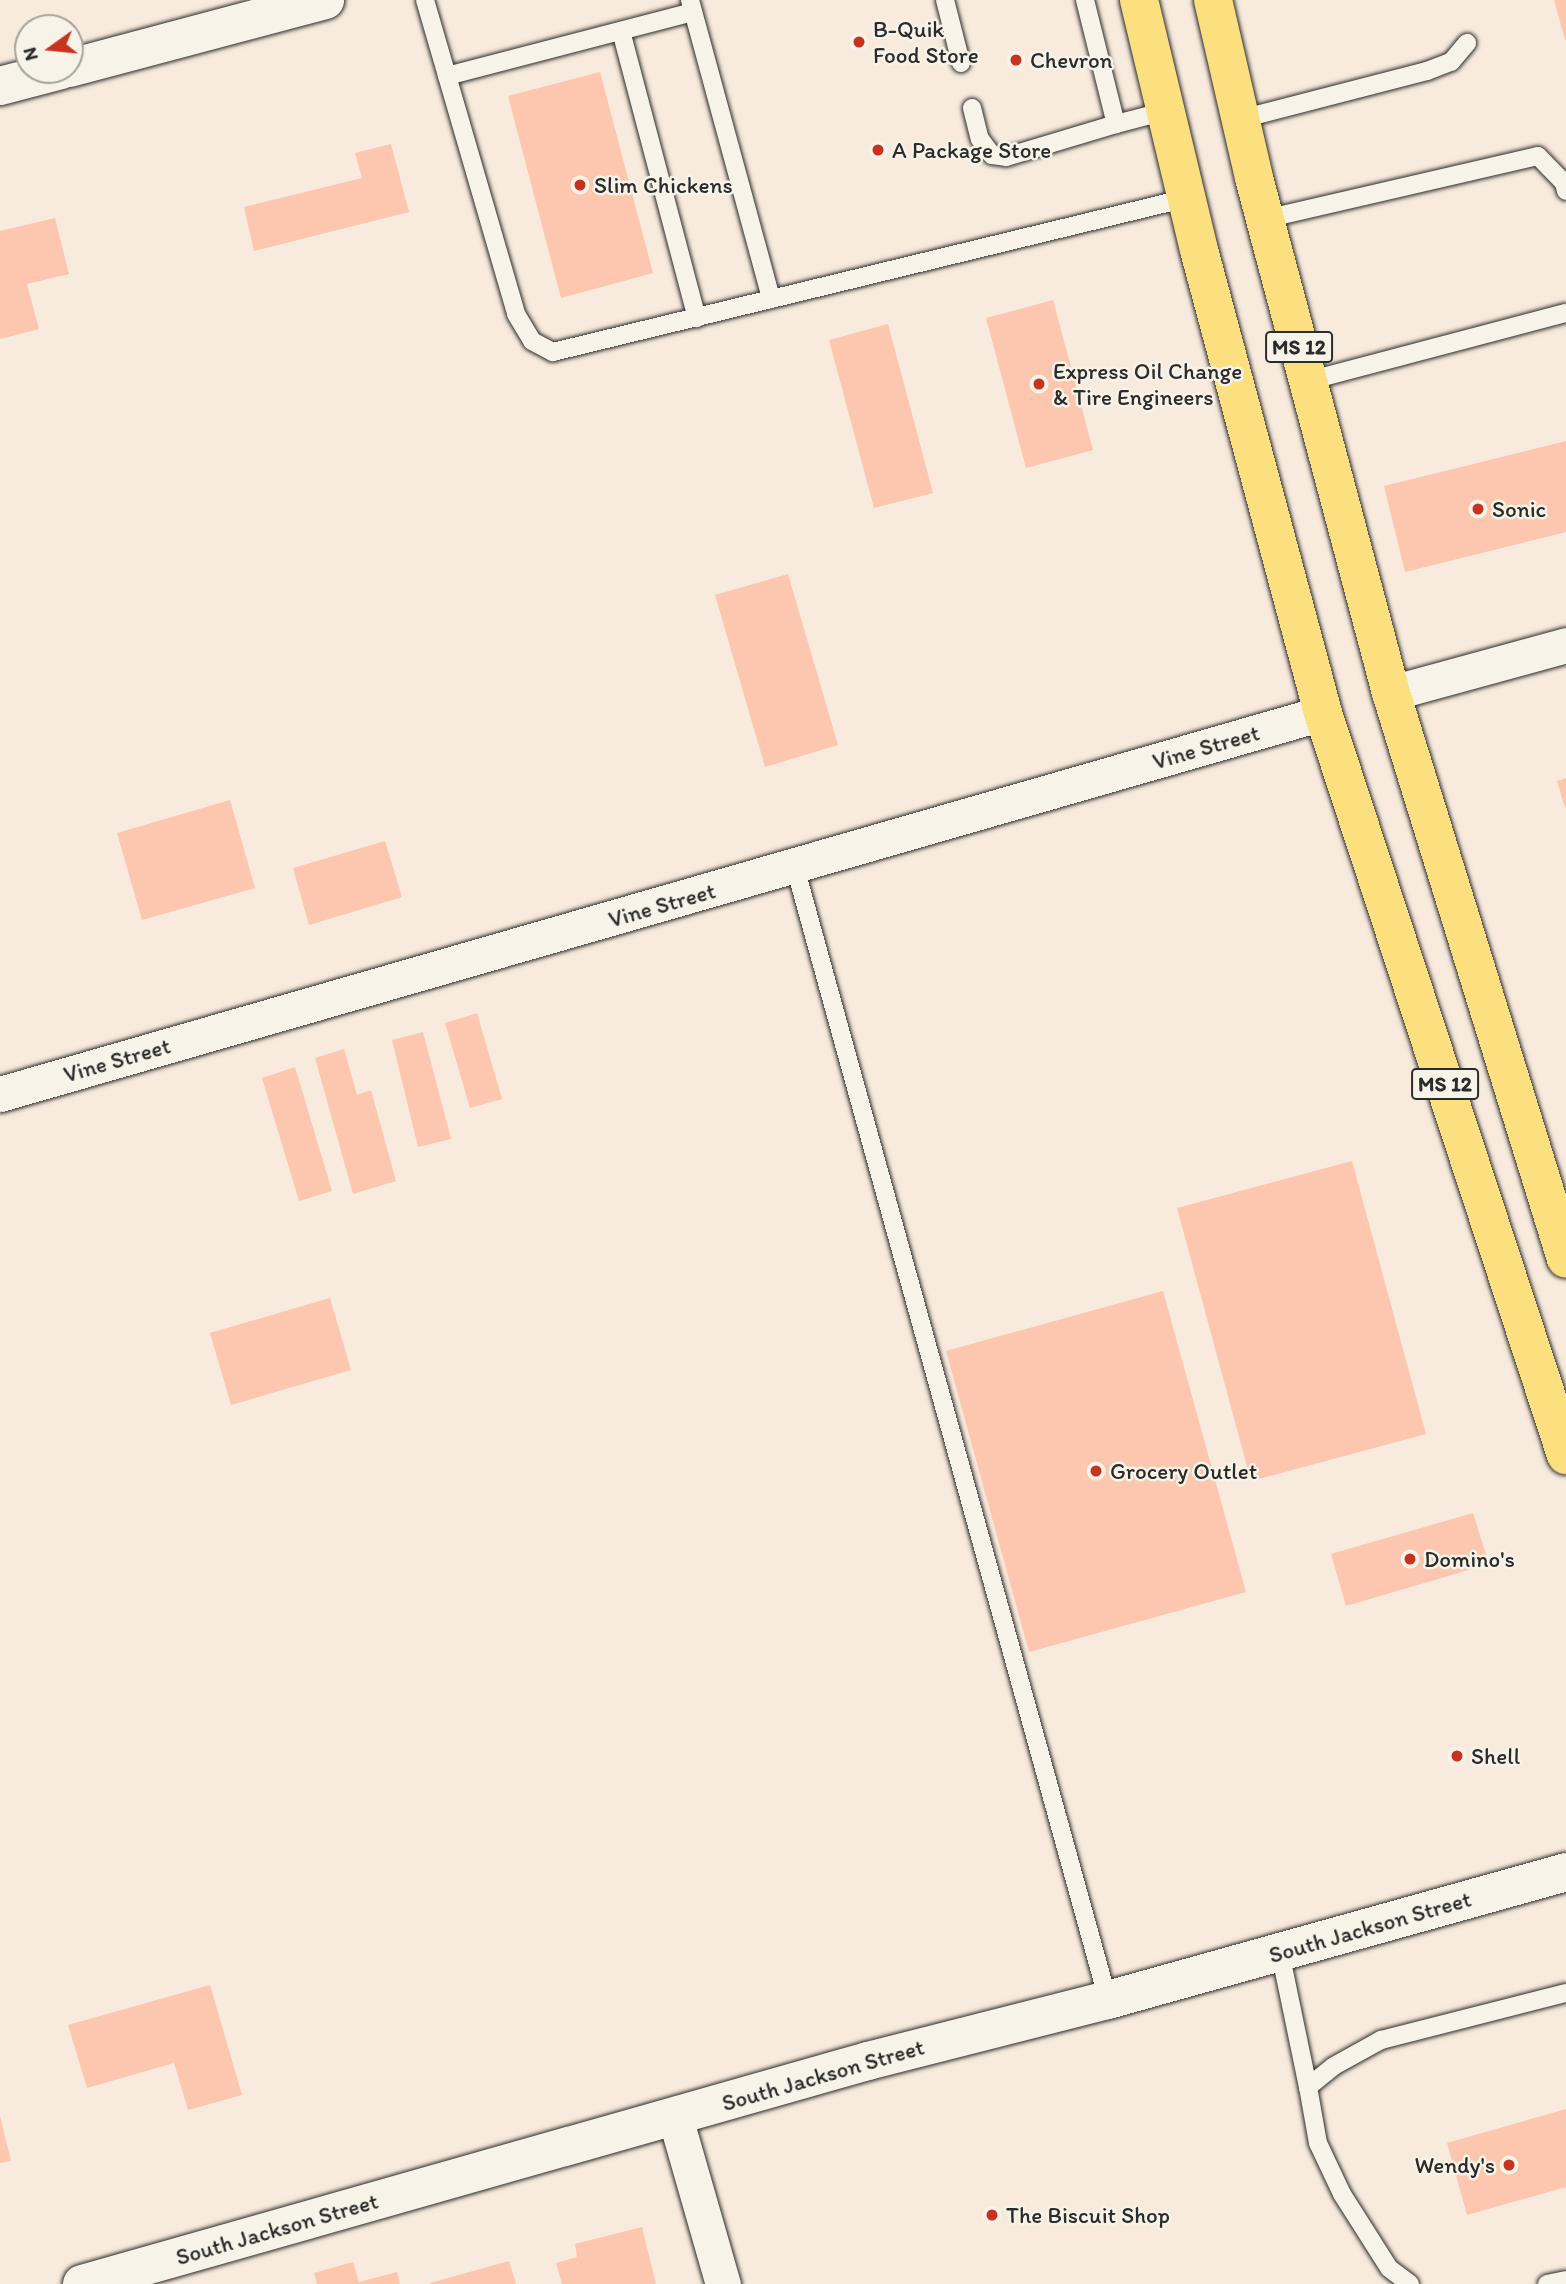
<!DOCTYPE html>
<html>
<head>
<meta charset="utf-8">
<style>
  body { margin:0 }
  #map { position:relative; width:1566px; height:2284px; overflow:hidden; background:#f8eadd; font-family:Itim,sans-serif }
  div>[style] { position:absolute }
  .building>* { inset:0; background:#fcc6af }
  .roads { filter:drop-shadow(0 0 2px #2b2b2b) drop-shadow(0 0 2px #2b2b2b) }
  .service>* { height:18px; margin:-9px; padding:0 9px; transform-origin:9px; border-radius:9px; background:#f7f3e8 }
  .minor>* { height:35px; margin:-17.5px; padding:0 17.5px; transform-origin:17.5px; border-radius:17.5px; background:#f7f3e8 }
  .tertiary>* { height:38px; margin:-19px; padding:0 19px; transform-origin:19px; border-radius:19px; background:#f7f3e8 }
  .secondary>* { height:38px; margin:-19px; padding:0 19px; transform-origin:19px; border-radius:19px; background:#f7f3e8 }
  .primary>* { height:38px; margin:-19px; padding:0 19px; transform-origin:19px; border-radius:19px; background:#fce080 }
  .dots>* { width:19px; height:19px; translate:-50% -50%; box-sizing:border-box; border:4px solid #f7f3e8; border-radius:50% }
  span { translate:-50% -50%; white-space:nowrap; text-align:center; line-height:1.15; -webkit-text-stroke:5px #f7f3e8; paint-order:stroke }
  .shield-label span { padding:2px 5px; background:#f7f3e8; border:2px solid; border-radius:5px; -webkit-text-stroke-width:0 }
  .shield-label { font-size:21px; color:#2b2b2b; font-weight:700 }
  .poi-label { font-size:23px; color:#2b2b2b }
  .left { translate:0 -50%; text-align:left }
  .right { translate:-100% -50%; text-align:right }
  .street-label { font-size:23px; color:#2b2b2b }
  .north { position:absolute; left:14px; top:14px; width:70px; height:70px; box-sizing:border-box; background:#f7f3e8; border:2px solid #a5a39c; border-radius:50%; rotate:255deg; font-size:19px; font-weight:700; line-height:28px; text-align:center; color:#2b2b2b }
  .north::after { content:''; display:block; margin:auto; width:24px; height:32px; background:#c8321e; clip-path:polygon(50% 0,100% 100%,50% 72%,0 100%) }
</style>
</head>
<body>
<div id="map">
  <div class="building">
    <i style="clip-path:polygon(1554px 0,1566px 0,1566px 40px,1565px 40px)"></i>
    <i style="clip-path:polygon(600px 72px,653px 273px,561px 298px,508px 96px)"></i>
    <i style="clip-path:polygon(391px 144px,409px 212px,254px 251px,244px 207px,362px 178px,355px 153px)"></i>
    <i style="clip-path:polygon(55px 218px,69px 274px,27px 284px,39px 329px,0 339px,0 231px)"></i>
    <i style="clip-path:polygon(1053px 300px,1093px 450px,1026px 468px,986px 318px)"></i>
    <i style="clip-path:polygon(888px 324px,933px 493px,874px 508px,829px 340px)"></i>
    <i style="clip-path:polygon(1566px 441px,1566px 532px,1405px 572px,1384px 486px)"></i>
    <i style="clip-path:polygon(788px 574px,838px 745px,765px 767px,715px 595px)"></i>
    <i style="clip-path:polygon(1566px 778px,1566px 808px,1565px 808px,1557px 781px)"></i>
    <i style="clip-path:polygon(230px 800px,255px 888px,142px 920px,117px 833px)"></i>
    <i style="clip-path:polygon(385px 841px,402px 897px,309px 925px,293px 868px)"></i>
    <i style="clip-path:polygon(477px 1013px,502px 1099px,470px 1108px,445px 1023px)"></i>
    <i style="clip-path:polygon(423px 1032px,451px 1139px,418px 1147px,392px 1040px)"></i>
    <i style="clip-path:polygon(344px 1049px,357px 1095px,371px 1090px,396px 1181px,353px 1194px,315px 1058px)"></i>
    <i style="clip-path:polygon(295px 1067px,332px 1191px,299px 1201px,262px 1078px)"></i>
    <i style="clip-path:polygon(1352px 1161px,1426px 1434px,1251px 1481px,1177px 1208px)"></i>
    <i style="clip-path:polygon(1163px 1291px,1246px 1592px,1029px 1652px,946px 1351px)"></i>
    <i style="clip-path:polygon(330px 1298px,351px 1370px,231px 1405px,210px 1333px)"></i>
    <i style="clip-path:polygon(1473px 1513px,1489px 1564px,1346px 1606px,1331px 1554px)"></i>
    <i style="clip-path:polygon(210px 1985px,242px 2095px,188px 2110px,174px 2063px,87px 2088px,68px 2025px)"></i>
    <i style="clip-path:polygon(1566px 2109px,1566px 2187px,1467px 2215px,1447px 2143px)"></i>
    <i style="clip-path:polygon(0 2116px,11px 2161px,0 2163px)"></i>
    <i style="clip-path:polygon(642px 2227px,656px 2284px,562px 2284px,556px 2263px,577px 2257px,575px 2244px)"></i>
    <i style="clip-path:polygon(509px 2261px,516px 2284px,430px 2284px,430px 2283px)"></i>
    <i style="clip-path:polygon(353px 2262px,359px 2282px,397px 2272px,400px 2284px,317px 2284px,314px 2273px)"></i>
  </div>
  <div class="roads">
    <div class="service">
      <i style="left:425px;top:0;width:327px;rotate:73.8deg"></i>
      <i style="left:516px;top:314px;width:31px;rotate:59deg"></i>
      <i style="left:532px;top:341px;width:24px;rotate:28deg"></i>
      <i style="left:553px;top:352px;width:652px;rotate:-13.65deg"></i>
      <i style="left:690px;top:0;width:310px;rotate:74.8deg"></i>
      <i style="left:945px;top:0;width:65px;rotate:75.7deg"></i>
      <i style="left:1085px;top:0;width:128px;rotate:76deg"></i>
      <i style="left:1116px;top:124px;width:52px;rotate:-14.6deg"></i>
      <i style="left:621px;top:31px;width:297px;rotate:75.2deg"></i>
      <i style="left:447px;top:76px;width:254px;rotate:-14.6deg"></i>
      <i style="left:972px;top:108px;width:32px;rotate:76deg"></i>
      <i style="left:980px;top:139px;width:20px;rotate:53deg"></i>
      <i style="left:992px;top:155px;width:14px;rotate:8deg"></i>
      <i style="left:1006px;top:157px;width:115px;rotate:-16.7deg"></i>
      <i style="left:1241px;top:119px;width:192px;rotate:-14.5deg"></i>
      <i style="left:1427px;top:71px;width:26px;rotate:-21deg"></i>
      <i style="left:1451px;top:62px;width:25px;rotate:-50deg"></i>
      <i style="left:1265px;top:219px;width:280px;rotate:-13deg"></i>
      <i style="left:1538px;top:156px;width:37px;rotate:46deg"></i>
      <i style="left:1564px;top:183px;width:8px;rotate:76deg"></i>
      <i style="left:1308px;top:381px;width:267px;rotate:-14.8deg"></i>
      <i style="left:795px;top:867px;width:1175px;rotate:74.56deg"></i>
      <i style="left:1280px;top:1952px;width:138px;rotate:78.3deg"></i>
      <i style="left:1410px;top:2284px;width:26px;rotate:-143deg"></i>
      <i style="left:1389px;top:2268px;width:88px;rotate:-122.4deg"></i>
      <i style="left:1342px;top:2194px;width:56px;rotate:-115.2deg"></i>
      <i style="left:1318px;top:2143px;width:57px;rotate:-100.1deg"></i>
      <i style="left:1308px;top:2087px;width:33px;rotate:-39deg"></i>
      <i style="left:1334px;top:2066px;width:54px;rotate:-29deg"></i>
      <i style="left:1381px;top:2040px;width:191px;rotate:-14.3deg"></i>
      <i style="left:1547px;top:2284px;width:19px;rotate:-12deg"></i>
    </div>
    <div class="minor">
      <i style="left:1391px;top:693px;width:181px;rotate:-15.3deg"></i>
      <i style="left:0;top:1094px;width:1377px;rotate:-16.07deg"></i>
      <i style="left:675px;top:2117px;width:174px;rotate:74deg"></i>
    </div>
    <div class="tertiary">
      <i style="left:70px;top:68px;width:264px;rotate:-14.9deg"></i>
      <i style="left:0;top:86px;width:63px;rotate:-14.7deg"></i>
    </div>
    <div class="secondary">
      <i style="left:82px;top:2284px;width:817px;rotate:-15.84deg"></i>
      <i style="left:868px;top:2061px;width:248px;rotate:-14.3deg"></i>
      <i style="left:1108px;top:2000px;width:476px;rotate:-15.6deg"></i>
    </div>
    <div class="primary">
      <i style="left:1139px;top:0;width:257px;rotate:76.5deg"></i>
      <i style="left:1199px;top:250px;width:479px;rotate:75deg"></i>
      <i style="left:1323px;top:713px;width:781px;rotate:71.87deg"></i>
      <i style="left:1213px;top:0;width:183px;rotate:77deg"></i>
      <i style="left:1254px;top:178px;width:533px;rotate:75.1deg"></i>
      <i style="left:1391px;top:693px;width:592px;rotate:72.82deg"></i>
    </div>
  </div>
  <div class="dots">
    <i style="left:859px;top:42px;background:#c8321e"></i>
    <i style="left:1016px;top:60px;background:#c8321e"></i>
    <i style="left:878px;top:150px;background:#c8321e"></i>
    <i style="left:580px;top:185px;background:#c8321e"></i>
    <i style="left:1039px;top:384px;background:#c8321e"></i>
    <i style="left:1478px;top:509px;background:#c8321e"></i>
    <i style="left:1096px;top:1471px;background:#c8321e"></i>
    <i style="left:1410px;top:1559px;background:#c8321e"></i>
    <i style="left:1457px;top:1756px;background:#c8321e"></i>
    <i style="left:1509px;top:2165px;background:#c8321e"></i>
    <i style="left:992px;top:2215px;background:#c8321e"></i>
  </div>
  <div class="shield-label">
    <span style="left:1299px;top:347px">MS 12</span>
    <span style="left:1445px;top:1084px">MS 12</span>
  </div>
  <div class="poi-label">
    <span class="left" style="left:873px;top:42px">B-Quik<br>Food Store</span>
    <span class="left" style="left:1030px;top:60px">Chevron</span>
    <span class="left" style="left:892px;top:150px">A Package Store</span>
    <span class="left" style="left:594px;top:185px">Slim Chickens</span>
    <span class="left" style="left:1053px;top:384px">Express Oil Change<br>&amp; Tire Engineers</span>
    <span class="left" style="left:1492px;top:509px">Sonic</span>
    <span class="left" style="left:1110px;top:1471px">Grocery Outlet</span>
    <span class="left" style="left:1424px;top:1559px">Domino's</span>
    <span class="left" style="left:1471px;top:1756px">Shell</span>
    <span class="right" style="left:1495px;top:2165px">Wendy's</span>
    <span class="left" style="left:1006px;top:2215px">The Biscuit Shop</span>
  </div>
  <div class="street-label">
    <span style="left:1206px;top:747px;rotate:-16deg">Vine Street</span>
    <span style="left:662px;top:905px;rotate:-16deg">Vine Street</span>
    <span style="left:117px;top:1060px;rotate:-16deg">Vine Street</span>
    <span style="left:1370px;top:1927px;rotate:-16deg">South Jackson Street</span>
    <span style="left:823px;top:2075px;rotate:-16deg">South Jackson Street</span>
    <span style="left:277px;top:2229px;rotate:-16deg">South Jackson Street</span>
  </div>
  <div class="north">N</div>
</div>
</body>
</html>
